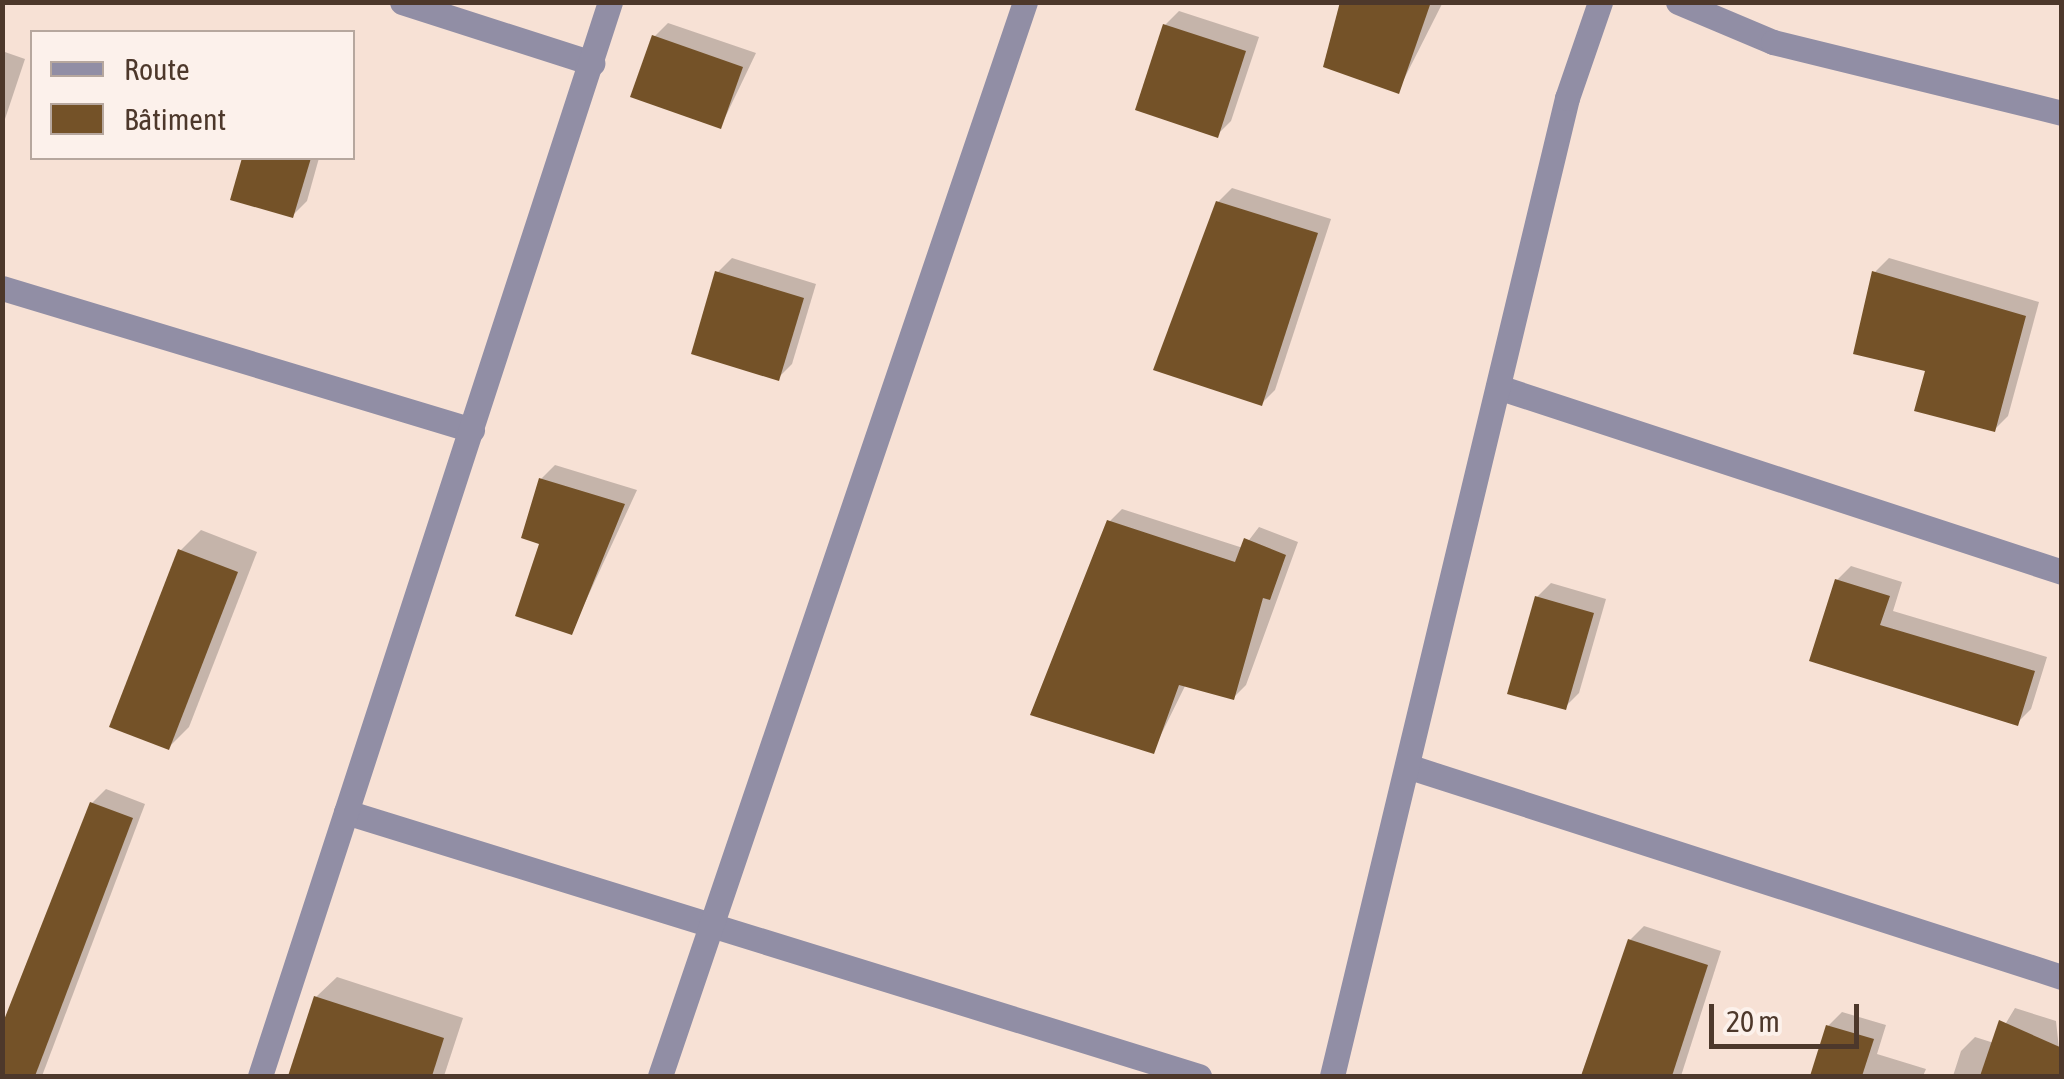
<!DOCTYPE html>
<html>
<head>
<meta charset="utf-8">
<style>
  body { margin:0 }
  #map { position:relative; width:2064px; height:1079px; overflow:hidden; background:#f7e1d5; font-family:"Asap Condensed",sans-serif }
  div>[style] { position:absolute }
  .shadow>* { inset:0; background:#0003 }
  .building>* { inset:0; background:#745228 }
  .minor>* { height:25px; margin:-12.5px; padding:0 12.5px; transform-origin:12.5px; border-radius:12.5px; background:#918ea5 }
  span { translate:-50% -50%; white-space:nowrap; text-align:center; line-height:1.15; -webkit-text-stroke:10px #fcf1eb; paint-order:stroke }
  .frame { position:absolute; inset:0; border:5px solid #4d382b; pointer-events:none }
  .legend { position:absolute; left:30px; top:30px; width:325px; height:130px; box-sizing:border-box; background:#fcf1eb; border:2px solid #b6a79e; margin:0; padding:12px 18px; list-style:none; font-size:30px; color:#4d382b }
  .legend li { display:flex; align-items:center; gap:20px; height:50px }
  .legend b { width:50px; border:2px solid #b6a79e }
  .scale { position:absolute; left:1709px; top:1004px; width:150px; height:45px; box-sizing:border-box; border:5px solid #4d382b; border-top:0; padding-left:12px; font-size:30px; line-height:35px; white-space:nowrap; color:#4d382b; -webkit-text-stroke:8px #fcf1eb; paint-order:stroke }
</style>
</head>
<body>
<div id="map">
  <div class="shadow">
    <i style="clip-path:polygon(1349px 2px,1443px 2px,1398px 91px)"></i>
    <i style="clip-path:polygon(1179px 11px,1259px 37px,1231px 121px,1217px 135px,1165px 25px)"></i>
    <i style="clip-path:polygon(668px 23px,756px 53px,721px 126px,654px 37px)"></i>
    <i style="clip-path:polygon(2px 51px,25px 59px,2px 128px)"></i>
    <i style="clip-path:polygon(244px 158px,319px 158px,307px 201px,293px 215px,233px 198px)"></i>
    <i style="clip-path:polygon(1232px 188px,1331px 219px,1275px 390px,1261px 404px,1218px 202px)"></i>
    <i style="clip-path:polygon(732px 258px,816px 284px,792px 364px,778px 378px,718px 272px)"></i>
    <i style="clip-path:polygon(1889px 258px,2039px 302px,2008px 416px,1994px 430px,1928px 369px,1875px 272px)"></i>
    <i style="clip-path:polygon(555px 465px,637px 490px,571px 633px,543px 542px,541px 479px)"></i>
    <i style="clip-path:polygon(1122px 509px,1243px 548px,1259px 527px,1298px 542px,1246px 685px,1233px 698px,1186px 684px,1153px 751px,1109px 522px)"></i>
    <i style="clip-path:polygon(201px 530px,257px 552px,189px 727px,169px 747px,181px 550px)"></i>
    <i style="clip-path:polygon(1851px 566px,1902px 582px,1893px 611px,2047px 657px,2031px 709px,2017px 723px,1812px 660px,1837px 580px)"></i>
    <i style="clip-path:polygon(1551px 583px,1606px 599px,1579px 693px,1565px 707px,1537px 597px)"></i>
    <i style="clip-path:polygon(106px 789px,145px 804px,42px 1076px,2px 1076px,2px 1035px,92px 803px)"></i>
    <i style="clip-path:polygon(1644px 926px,1721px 951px,1681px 1076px,1581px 1076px,1630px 940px)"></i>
    <i style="clip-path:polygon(337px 977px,463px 1018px,444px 1076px,290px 1076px,316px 997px)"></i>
    <i style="clip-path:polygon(2015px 1008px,2056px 1021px,2062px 1076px,1953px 1076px,1961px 1051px,1975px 1037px,1994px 1043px)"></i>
    <i style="clip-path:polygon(1842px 1012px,1886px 1025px,1877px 1054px,1926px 1069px,1923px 1076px,1813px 1076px,1828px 1026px)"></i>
  </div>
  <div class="building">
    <i style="clip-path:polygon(1340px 2px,1431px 2px,1399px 94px,1323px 67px)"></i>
    <i style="clip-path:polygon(1163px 24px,1246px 51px,1218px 138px,1135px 110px)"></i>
    <i style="clip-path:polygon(652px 35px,743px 67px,721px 129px,630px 97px)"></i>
    <i style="clip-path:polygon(242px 158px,311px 158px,293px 218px,230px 200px)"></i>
    <i style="clip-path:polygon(1216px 201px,1318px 233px,1262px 406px,1153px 370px)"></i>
    <i style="clip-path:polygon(715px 271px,804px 298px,779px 381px,691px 354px)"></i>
    <i style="clip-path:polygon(1872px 271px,2026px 316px,1995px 432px,1914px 411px,1925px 371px,1853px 354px)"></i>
    <i style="clip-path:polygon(539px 478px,625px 504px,572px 635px,515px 616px,539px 544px,521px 538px)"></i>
    <i style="clip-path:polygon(1107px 520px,1235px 562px,1244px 538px,1286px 555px,1270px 600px,1263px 598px,1234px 700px,1179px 685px,1154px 754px,1030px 715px)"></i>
    <i style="clip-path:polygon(178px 549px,238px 572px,169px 750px,109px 727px)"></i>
    <i style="clip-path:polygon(1835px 579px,1890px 596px,1880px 625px,2035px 671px,2018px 726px,1809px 661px)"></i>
    <i style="clip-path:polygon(1535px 596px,1594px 613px,1566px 710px,1507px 694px)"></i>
    <i style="clip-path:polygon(90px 802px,133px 818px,35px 1076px,2px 1076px,2px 1025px)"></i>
    <i style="clip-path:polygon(1628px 939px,1708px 965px,1672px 1076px,1581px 1076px)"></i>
    <i style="clip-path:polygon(314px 996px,444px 1038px,432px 1076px,288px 1076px)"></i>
    <i style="clip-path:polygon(1999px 1020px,2062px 1048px,2062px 1076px,1980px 1076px)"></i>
    <i style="clip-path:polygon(1826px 1025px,1874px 1039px,1862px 1076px,1810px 1076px)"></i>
  </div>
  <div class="minor">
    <i style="left:402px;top:2px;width:200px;rotate:17.8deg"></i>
    <i style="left:1678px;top:2px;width:103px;rotate:22.8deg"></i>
    <i style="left:1773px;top:42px;width:298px;rotate:13.8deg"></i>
    <i style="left:2px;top:288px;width:491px;rotate:16.8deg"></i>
    <i style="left:1498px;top:387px;width:594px;rotate:18.16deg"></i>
    <i style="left:1407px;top:766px;width:688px;rotate:17.86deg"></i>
    <i style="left:346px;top:812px;width:893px;rotate:17.2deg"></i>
    <i style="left:260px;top:1076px;width:1130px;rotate:-71.95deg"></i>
    <i style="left:660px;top:1076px;width:1134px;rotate:-71.23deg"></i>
    <i style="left:1332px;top:1076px;width:1006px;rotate:-76.49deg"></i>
    <i style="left:1567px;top:98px;width:102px;rotate:-71deg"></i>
  </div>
  <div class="frame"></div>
  <ul class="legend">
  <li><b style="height:12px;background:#918ea5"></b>Route</li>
  <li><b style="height:28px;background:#745228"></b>Bâtiment</li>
  </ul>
  <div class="scale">20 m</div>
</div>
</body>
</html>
